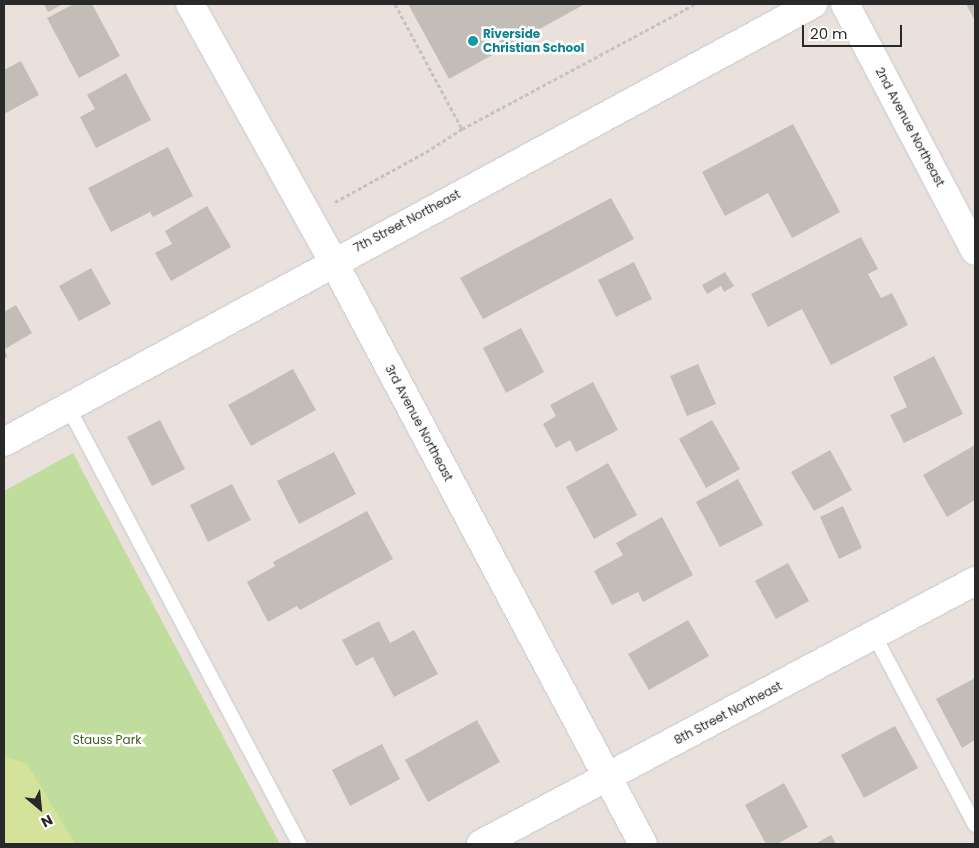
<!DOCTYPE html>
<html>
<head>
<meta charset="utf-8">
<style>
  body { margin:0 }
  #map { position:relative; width:979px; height:848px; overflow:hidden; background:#eae1dc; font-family:Poppins,sans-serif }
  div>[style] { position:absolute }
  .green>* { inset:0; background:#c0dd9d }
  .pitch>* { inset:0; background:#d4e399 }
  .building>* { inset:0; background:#c3bdb8 }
  .path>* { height:3px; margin-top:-1.5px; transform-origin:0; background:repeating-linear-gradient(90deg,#c3c3c3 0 4px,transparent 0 6.5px) }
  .roads { filter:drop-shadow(0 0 1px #c4cad2) drop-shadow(0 0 1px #c4cad2) }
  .service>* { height:14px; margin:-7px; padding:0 7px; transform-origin:7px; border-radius:7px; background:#fff }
  .minor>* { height:28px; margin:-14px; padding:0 14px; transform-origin:14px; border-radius:14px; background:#fff }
  .tertiary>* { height:28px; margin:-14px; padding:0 14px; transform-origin:14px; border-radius:14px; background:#fff }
  .dots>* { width:14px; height:14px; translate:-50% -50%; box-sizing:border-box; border:2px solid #fff; border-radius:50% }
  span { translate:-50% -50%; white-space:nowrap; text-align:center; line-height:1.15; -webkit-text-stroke:5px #fff; paint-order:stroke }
  .culture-label { font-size:12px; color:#0d838f; font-weight:700 }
  .left { translate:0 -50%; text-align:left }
  .street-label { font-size:12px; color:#292929 }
  .park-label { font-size:12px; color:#3b601f }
  .frame { position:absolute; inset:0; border:5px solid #292929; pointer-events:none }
  .north { position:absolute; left:15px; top:783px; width:50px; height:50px; -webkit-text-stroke:4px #fff; paint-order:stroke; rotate:152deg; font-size:14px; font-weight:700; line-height:20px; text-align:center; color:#292929 }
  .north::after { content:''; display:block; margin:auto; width:18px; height:22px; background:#292929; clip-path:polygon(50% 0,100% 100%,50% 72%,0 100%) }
  .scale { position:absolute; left:802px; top:25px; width:100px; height:22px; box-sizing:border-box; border:2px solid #292929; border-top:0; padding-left:6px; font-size:15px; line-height:18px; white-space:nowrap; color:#292929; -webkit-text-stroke:4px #fff; paint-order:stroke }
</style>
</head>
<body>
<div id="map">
  <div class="green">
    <i style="clip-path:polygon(73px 453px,280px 844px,4px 844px,4px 491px)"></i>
  </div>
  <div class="pitch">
    <i style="clip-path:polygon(4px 756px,27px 764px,75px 844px,4px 844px)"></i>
  </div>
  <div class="building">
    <i style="clip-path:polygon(44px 4px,63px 4px,48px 12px)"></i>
    <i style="clip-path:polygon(74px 4px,92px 4px,120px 56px,79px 78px,47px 18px)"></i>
    <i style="clip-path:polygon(408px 4px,585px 4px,449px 79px)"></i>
    <i style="clip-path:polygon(966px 4px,975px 4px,975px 21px)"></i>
    <i style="clip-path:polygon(21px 61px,39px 95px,4px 114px,4px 70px)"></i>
    <i style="clip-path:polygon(126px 73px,151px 120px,96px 148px,80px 117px,95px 109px,87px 95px)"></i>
    <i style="clip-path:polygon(793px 124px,840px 212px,792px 238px,768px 193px,725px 216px,702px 172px)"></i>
    <i style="clip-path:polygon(168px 147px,193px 196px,153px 217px,150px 212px,111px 232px,88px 188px)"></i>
    <i style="clip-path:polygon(611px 198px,634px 239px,483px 319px,460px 278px)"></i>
    <i style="clip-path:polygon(207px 206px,231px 247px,171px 281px,155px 253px,172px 244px,165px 231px)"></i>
    <i style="clip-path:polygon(861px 237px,878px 269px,868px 274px,881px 298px,892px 293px,908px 325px,831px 365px,802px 309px,768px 327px,751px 294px)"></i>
    <i style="clip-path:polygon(634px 262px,652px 299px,616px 317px,598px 280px)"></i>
    <i style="clip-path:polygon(91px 268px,111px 304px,79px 321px,59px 286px)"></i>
    <i style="clip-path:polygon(725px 272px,734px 286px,724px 292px,721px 286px,707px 294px,702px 285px)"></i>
    <i style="clip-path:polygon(16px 305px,32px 333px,5px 349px,7px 357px,4px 359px,4px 312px)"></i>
    <i style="clip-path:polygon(521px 328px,544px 372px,506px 393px,483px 348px)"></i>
    <i style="clip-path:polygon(934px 356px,963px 414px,904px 443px,890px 415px,907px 407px,893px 377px)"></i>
    <i style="clip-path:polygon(698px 364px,716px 404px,687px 416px,670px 376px)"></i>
    <i style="clip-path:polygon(293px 369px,316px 410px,251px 446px,228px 405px)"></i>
    <i style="clip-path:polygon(593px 382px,618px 430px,576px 452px,570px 440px,556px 448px,543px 424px,556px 416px,550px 405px)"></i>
    <i style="clip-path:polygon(160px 420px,185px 469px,152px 486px,127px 437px)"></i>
    <i style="clip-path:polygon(712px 420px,740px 469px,706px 488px,679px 439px)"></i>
    <i style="clip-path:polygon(975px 445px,975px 500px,947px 517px,923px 475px)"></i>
    <i style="clip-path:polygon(830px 450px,852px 490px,814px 511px,791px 472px)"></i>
    <i style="clip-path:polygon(334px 452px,356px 494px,299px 524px,277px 481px)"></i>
    <i style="clip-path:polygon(608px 463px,637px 515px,594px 539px,566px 487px)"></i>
    <i style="clip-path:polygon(738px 479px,763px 525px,720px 547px,696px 502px)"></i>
    <i style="clip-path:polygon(232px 484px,251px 520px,208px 542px,190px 505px)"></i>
    <i style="clip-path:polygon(843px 506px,862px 548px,839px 559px,820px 517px)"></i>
    <i style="clip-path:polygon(367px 511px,393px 559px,300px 610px,297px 606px,268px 622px,247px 582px,275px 566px,273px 562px)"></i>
    <i style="clip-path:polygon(662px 517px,693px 575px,643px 602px,638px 592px,612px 605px,594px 571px,623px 555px,616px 543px)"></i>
    <i style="clip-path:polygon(788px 563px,809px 601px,776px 619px,755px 581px)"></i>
    <i style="clip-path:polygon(688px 620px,709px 656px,649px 690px,628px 654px)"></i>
    <i style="clip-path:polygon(379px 621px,390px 643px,414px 630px,438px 674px,394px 697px,373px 657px,356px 666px,342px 640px)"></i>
    <i style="clip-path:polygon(975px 678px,975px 740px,962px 748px,936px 699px)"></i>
    <i style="clip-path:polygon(477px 720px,500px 762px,428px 802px,405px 760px)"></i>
    <i style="clip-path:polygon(895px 726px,918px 768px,864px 798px,841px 755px)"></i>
    <i style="clip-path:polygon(382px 744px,400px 779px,350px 806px,332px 770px)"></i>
    <i style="clip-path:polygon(784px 783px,808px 827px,777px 844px,766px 844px,745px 805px)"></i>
    <i style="clip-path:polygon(831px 835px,836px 844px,815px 844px)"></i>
  </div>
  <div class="path">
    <i style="left:395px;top:4px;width:142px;rotate:61.8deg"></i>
    <i style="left:335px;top:202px;width:104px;rotate:-28.8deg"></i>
    <i style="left:426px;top:152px;width:43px;rotate:-32.6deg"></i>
    <i style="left:462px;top:129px;width:264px;rotate:-28.2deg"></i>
  </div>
  <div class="roads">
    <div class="service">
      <i style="left:68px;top:407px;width:494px;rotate:62.1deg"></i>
      <i style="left:874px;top:635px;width:215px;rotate:62deg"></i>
    </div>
    <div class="minor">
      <i style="left:190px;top:4px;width:294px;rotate:60.9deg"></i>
      <i style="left:333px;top:261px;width:660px;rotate:62deg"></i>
      <i style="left:4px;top:442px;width:920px;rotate:-28.43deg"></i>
      <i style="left:481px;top:844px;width:560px;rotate:-28.03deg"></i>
    </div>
    <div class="tertiary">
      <i style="left:845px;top:4px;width:279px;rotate:62.2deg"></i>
    </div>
  </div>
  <div class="dots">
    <i style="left:473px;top:41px;background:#0f9aa8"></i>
  </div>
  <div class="culture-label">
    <span class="left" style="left:483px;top:41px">Riverside<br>Christian School</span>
  </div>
  <div class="street-label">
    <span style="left:910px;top:127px;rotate:62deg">2nd Avenue Northeast</span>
    <span style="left:407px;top:221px;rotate:-28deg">7th Street Northeast</span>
    <span style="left:419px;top:423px;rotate:62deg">3rd Avenue Northeast</span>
    <span style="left:728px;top:713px;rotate:-28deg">8th Street Northeast</span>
  </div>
  <div class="park-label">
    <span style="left:107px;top:740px">Stauss Park</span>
  </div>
  <div class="frame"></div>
  <div class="north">N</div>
  <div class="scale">20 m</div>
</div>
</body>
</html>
